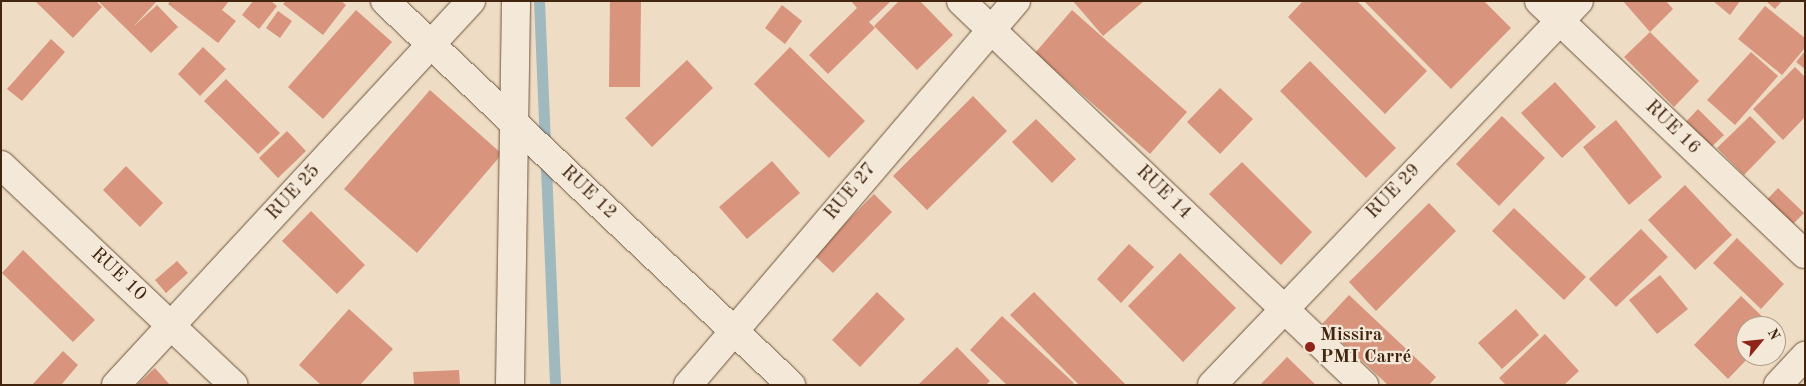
<!DOCTYPE html>
<html>
<head>
<meta charset="utf-8">
<style>
  body { margin:0 }
  #map { position:relative; width:1806px; height:386px; overflow:hidden; background:#eeddc4; font-family:"Old Standard TT",serif }
  div>[style] { position:absolute }
  .stream>* { height:11px; margin:-5.5px; padding:0 5.5px; transform-origin:5.5px; border-radius:5.5px; background:#9fb9bf }
  .building>* { inset:0; background:#d8947c }
  .roads { filter:drop-shadow(0 0 1px #6d533c) drop-shadow(0 0 1px #6d533c) }
  .minor>* { height:28px; margin:-14px; padding:0 14px; transform-origin:14px; border-radius:14px; background:#f4e9d9 }
  .dots>* { width:14px; height:14px; translate:-50% -50%; box-sizing:border-box; border:2px solid #f4e9d9; border-radius:50% }
  span { translate:-50% -50%; white-space:nowrap; text-align:center; line-height:1.15; -webkit-text-stroke:4.5px #f4e9d9; paint-order:stroke }
  .street-label { font-size:19px; color:#42250e }
  .poi-label { font-size:19px; color:#42250e; font-weight:700 }
  .left { translate:0 -50%; text-align:left }
  .frame { position:absolute; inset:0; border:2px solid #42250e; pointer-events:none }
  .north { position:absolute; left:1736px; top:316px; width:50px; height:50px; box-sizing:border-box; background:#f4e9d9; border:1px solid #ad9b88; border-radius:50%; rotate:62deg; font-size:14px; font-weight:700; line-height:20px; text-align:center; color:#42250e }
  .north::after { content:''; display:block; margin:auto; width:18px; height:22px; background:#8f2418; clip-path:polygon(50% 0,100% 100%,50% 72%,0 100%) }
</style>
</head>
<body>
<div id="map">
  <div class="stream">
    <i style="left:539px;top:1px;width:384px;rotate:87.6deg"></i>
  </div>
  <div class="building">
    <i style="clip-path:polygon(35px 1px,96px 1px,102px 7px,73px 38px)"></i>
    <i style="clip-path:polygon(98px 1px,157px 1px,133px 27px,157px 5px,178px 27px,151px 53px)"></i>
    <i style="clip-path:polygon(170px 1px,229px 1px,222px 10px,236px 21px,218px 43px,168px 4px)"></i>
    <i style="clip-path:polygon(253px 1px,271px 1px,277px 6px,259px 29px,242px 15px)"></i>
    <i style="clip-path:polygon(286px 1px,341px 1px,346px 5px,323px 35px,283px 4px)"></i>
    <i style="clip-path:polygon(610px 1px,641px 1px,640px 87px,609px 87px)"></i>
    <i style="clip-path:polygon(851px 1px,891px 1px,869px 22px,875px 28px,828px 74px,809px 55px,857px 8px)"></i>
    <i style="clip-path:polygon(899px 1px,920px 1px,953px 35px,917px 70px,874px 26px)"></i>
    <i style="clip-path:polygon(1073px 1px,1144px 1px,1103px 36px)"></i>
    <i style="clip-path:polygon(1303px 1px,1357px 1px,1427px 71px,1385px 114px,1288px 17px)"></i>
    <i style="clip-path:polygon(1364px 1px,1484px 1px,1511px 28px,1451px 89px)"></i>
    <i style="clip-path:polygon(1623px 1px,1666px 1px,1673px 9px,1650px 32px)"></i>
    <i style="clip-path:polygon(1713px 1px,1740px 1px,1730px 15px)"></i>
    <i style="clip-path:polygon(1766px 1px,1782px 1px,1775px 9px)"></i>
    <i style="clip-path:polygon(782px 5px,802px 21px,785px 44px,765px 28px)"></i>
    <i style="clip-path:polygon(1765px 6px,1805px 38px,1805px 48px,1782px 75px,1738px 39px)"></i>
    <i style="clip-path:polygon(356px 10px,392px 42px,323px 119px,288px 87px)"></i>
    <i style="clip-path:polygon(1072px 10px,1187px 112px,1150px 154px,1035px 53px)"></i>
    <i style="clip-path:polygon(278px 11px,292px 21px,280px 38px,266px 28px)"></i>
    <i style="clip-path:polygon(1650px 32px,1699px 81px,1674px 107px,1624px 57px)"></i>
    <i style="clip-path:polygon(51px 39px,65px 52px,22px 101px,7px 89px)"></i>
    <i style="clip-path:polygon(203px 47px,226px 69px,200px 96px,178px 74px)"></i>
    <i style="clip-path:polygon(790px 47px,865px 121px,829px 158px,754px 84px)"></i>
    <i style="clip-path:polygon(1805px 51px,1805px 69px,1796px 62px)"></i>
    <i style="clip-path:polygon(1751px 52px,1778px 76px,1735px 125px,1707px 100px)"></i>
    <i style="clip-path:polygon(687px 60px,713px 88px,652px 147px,625px 118px)"></i>
    <i style="clip-path:polygon(1310px 61px,1396px 148px,1366px 178px,1280px 91px)"></i>
    <i style="clip-path:polygon(1795px 67px,1805px 77px,1805px 117px,1783px 140px,1753px 109px)"></i>
    <i style="clip-path:polygon(226px 79px,280px 133px,258px 154px,204px 101px)"></i>
    <i style="clip-path:polygon(1555px 82px,1596px 127px,1562px 158px,1521px 113px)"></i>
    <i style="clip-path:polygon(1220px 88px,1253px 119px,1220px 154px,1187px 122px)"></i>
    <i style="clip-path:polygon(430px 90px,502px 154px,417px 253px,344px 189px)"></i>
    <i style="clip-path:polygon(973px 96px,1007px 131px,927px 210px,893px 176px)"></i>
    <i style="clip-path:polygon(1698px 109px,1724px 135px,1707px 151px,1682px 126px)"></i>
    <i style="clip-path:polygon(1502px 116px,1545px 158px,1499px 206px,1456px 164px)"></i>
    <i style="clip-path:polygon(1750px 116px,1776px 142px,1744px 175px,1717px 148px)"></i>
    <i style="clip-path:polygon(1036px 119px,1076px 159px,1052px 183px,1012px 142px)"></i>
    <i style="clip-path:polygon(1616px 120px,1662px 177px,1629px 205px,1583px 147px)"></i>
    <i style="clip-path:polygon(287px 131px,306px 151px,278px 178px,259px 158px)"></i>
    <i style="clip-path:polygon(772px 161px,800px 193px,747px 239px,719px 207px)"></i>
    <i style="clip-path:polygon(1242px 162px,1312px 232px,1281px 265px,1209px 194px)"></i>
    <i style="clip-path:polygon(126px 166px,163px 203px,140px 227px,103px 190px)"></i>
    <i style="clip-path:polygon(1685px 185px,1732px 235px,1695px 270px,1648px 220px)"></i>
    <i style="clip-path:polygon(1778px 188px,1804px 213px,1787px 230px,1761px 206px)"></i>
    <i style="clip-path:polygon(874px 194px,892px 212px,833px 273px,814px 255px)"></i>
    <i style="clip-path:polygon(1429px 203px,1456px 231px,1376px 311px,1349px 282px)"></i>
    <i style="clip-path:polygon(1514px 208px,1586px 277px,1564px 300px,1492px 231px)"></i>
    <i style="clip-path:polygon(311px 211px,365px 265px,337px 294px,282px 241px)"></i>
    <i style="clip-path:polygon(1641px 229px,1668px 257px,1616px 307px,1589px 279px)"></i>
    <i style="clip-path:polygon(1737px 238px,1784px 284px,1761px 309px,1713px 263px)"></i>
    <i style="clip-path:polygon(1129px 244px,1154px 267px,1121px 303px,1097px 279px)"></i>
    <i style="clip-path:polygon(23px 250px,95px 320px,73px 342px,2px 273px)"></i>
    <i style="clip-path:polygon(1180px 253px,1236px 308px,1183px 362px,1128px 306px)"></i>
    <i style="clip-path:polygon(177px 261px,188px 273px,166px 293px,155px 280px)"></i>
    <i style="clip-path:polygon(1660px 275px,1688px 309px,1657px 334px,1629px 300px)"></i>
    <i style="clip-path:polygon(877px 292px,905px 319px,860px 367px,832px 340px)"></i>
    <i style="clip-path:polygon(1034px 292px,1126px 385px,1079px 385px,1010px 315px)"></i>
    <i style="clip-path:polygon(1349px 295px,1436px 377px,1429px 385px,1388px 385px,1322px 324px)"></i>
    <i style="clip-path:polygon(1741px 296px,1772px 326px,1746px 326px,1746px 356px,1750px 356px,1728px 379px,1694px 345px)"></i>
    <i style="clip-path:polygon(349px 309px,393px 349px,360px 385px,321px 385px,299px 365px)"></i>
    <i style="clip-path:polygon(1516px 309px,1539px 335px,1502px 369px,1478px 343px)"></i>
    <i style="clip-path:polygon(1002px 316px,1074px 383px,1072px 385px,1007px 385px,970px 350px)"></i>
    <i style="clip-path:polygon(1545px 334px,1579px 371px,1564px 385px,1506px 385px,1499px 378px)"></i>
    <i style="clip-path:polygon(957px 347px,990px 381px,986px 385px,918px 385px)"></i>
    <i style="clip-path:polygon(63px 351px,78px 365px,61px 385px,32px 385px)"></i>
    <i style="clip-path:polygon(1287px 357px,1316px 385px,1260px 385px)"></i>
    <i style="clip-path:polygon(155px 368px,170px 385px,137px 385px)"></i>
    <i style="clip-path:polygon(459px 370px,460px 385px,414px 385px,413px 372px)"></i>
  </div>
  <div class="roads">
    <div class="minor">
      <i style="left:385px;top:1px;width:559px;rotate:43.4deg"></i>
      <i style="left:961px;top:1px;width:557px;rotate:43.62deg"></i>
      <i style="left:1539px;top:1px;width:367px;rotate:43.6deg"></i>
      <i style="left:1px;top:165px;width:320px;rotate:43.4deg"></i>
      <i style="left:116px;top:385px;width:523px;rotate:-47.25deg"></i>
      <i style="left:510px;top:385px;width:384px;rotate:-89.1deg"></i>
      <i style="left:688px;top:385px;width:505px;rotate:-49.5deg"></i>
      <i style="left:1212px;top:385px;width:531px;rotate:-46.3deg"></i>
      <i style="left:1778px;top:385px;width:40px;rotate:-47deg"></i>
    </div>
  </div>
  <div class="dots">
    <i style="left:1310px;top:347px;background:#8f2418"></i>
  </div>
  <div class="street-label">
    <span style="left:1672px;top:128px;rotate:44deg">RUE 16</span>
    <span style="left:851px;top:192px;rotate:-50deg">RUE 27</span>
    <span style="left:1394px;top:192px;rotate:-46deg">RUE 29</span>
    <span style="left:294px;top:193px;rotate:-47deg">RUE 25</span>
    <span style="left:588px;top:193px;rotate:43deg">RUE 12</span>
    <span style="left:1163px;top:193px;rotate:44deg">RUE 14</span>
    <span style="left:118px;top:275px;rotate:43deg">RUE 10</span>
  </div>
  <div class="poi-label">
    <span class="left" style="left:1320px;top:347px">Missira<br>PMI Carré</span>
  </div>
  <div class="frame"></div>
  <div class="north">N</div>
</div>
</body>
</html>
